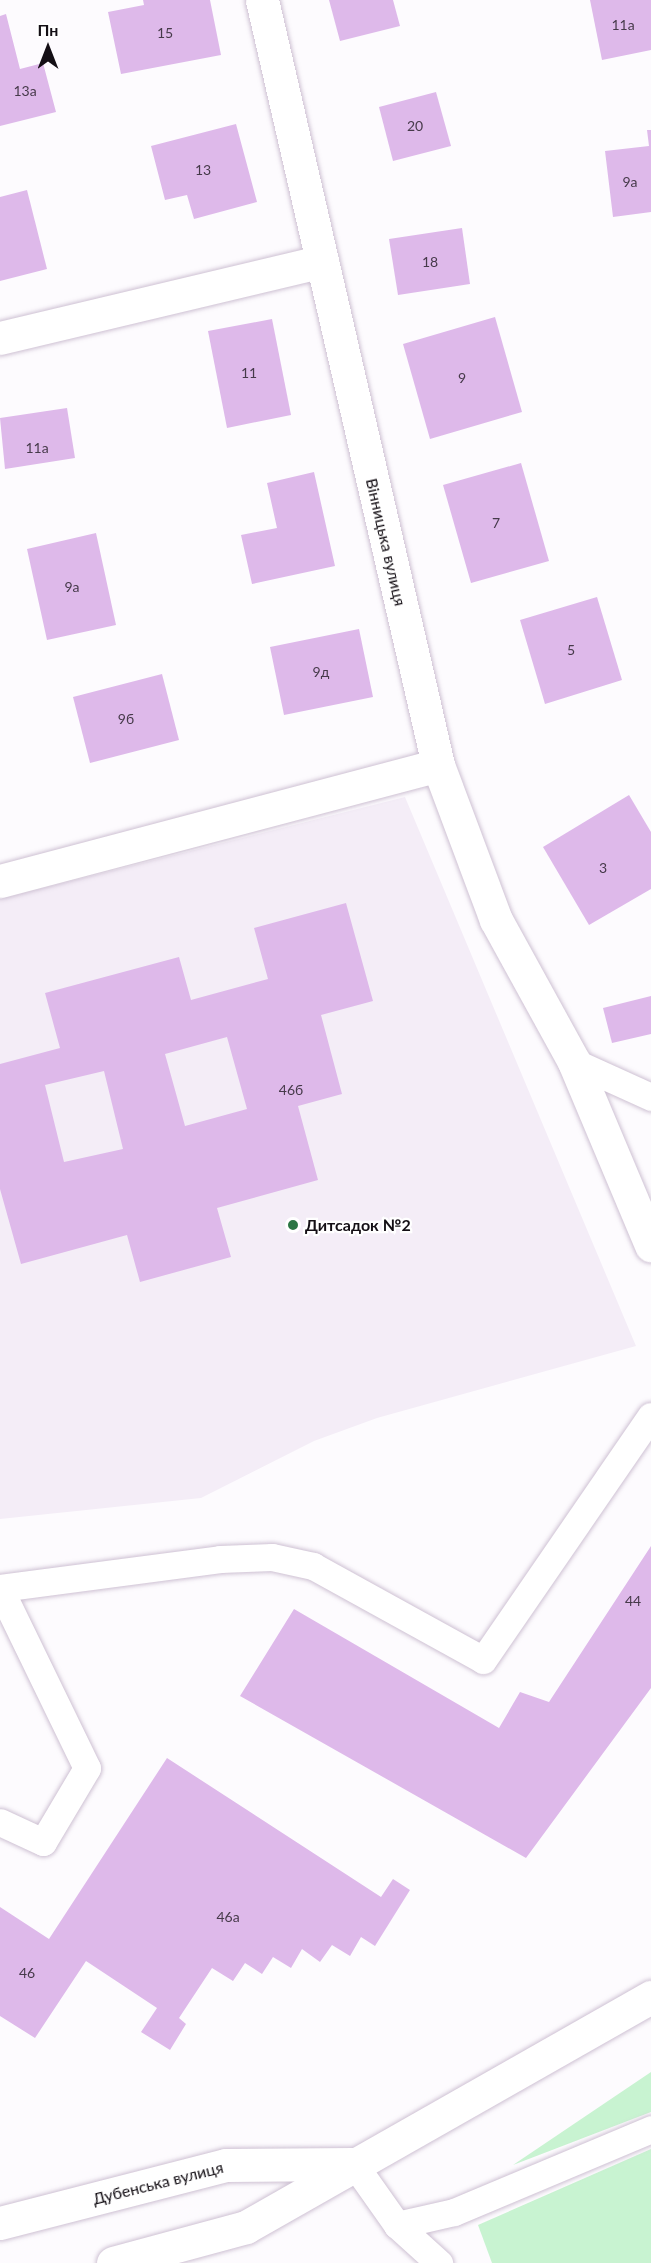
<!DOCTYPE html>
<html>
<head>
<meta charset="utf-8">
<style>
  body { margin:0 }
  #map { position:relative; width:651px; height:2263px; overflow:hidden; background:#fdfbfe; font-family:Lato,sans-serif }
  div>[style] { position:absolute }
  .built>* { inset:0; background:#f4edf7 }
  .green>* { inset:0; background:#c8f3d1 }
  .building>* { inset:0; background:#deb9ea }
  .roads { filter:drop-shadow(0 0 2px #cec1d3) drop-shadow(0 0 2px #cec1d3) }
  .lane>* { height:27px; margin:-13.5px; padding:0 13.5px; transform-origin:13.5px; border-radius:13.5px; background:#fff }
  .street>* { height:33px; margin:-16.5px; padding:0 16.5px; transform-origin:16.5px; border-radius:16.5px; background:#fff }
  .primary>* { height:33px; margin:-16.5px; padding:0 16.5px; transform-origin:16.5px; border-radius:16.5px; background:#fff }
  .dots>* { width:16px; height:16px; translate:-50% -50%; box-sizing:border-box; border:3px solid #fff; border-radius:50% }
  span { translate:-50% -50%; white-space:nowrap; text-align:center; line-height:1.15; -webkit-text-stroke:4.5px #fff; paint-order:stroke }
  .number-label { font-size:14px; color:#463a4a }
  .number-label span { -webkit-text-stroke-width:0 }
  .street-label { font-size:16px; color:#140f15 }
  .poi-label { font-size:16px; color:#140f15; font-weight:700 }
  .left { translate:0 -50%; text-align:left }
  .north { position:absolute; left:18px; top:18px; width:60px; height:60px; -webkit-text-stroke:4px #fff; paint-order:stroke; rotate:0deg; font-size:16px; font-weight:700; line-height:24px; text-align:center; color:#140f15 }
  .north::after { content:''; display:block; margin:auto; width:21px; height:27px; background:#140f15; clip-path:polygon(50% 0,100% 100%,50% 72%,0 100%) }
</style>
</head>
<body>
<div id="map">
  <div class="built">
    <i style="clip-path:polygon(405px 797px,636px 1346px,377px 1418px,314px 1441px,201px 1498px,0 1519px,0 899px)"></i>
  </div>
  <div class="green">
    <i style="clip-path:polygon(651px 2072px,651px 2112px,513px 2165px)"></i>
    <i style="clip-path:polygon(651px 2149px,651px 2263px,492px 2263px,478px 2225px)"></i>
  </div>
  <div class="building">
    <i style="clip-path:polygon(143px 0,210px 0,221px 55px,121px 74px,108px 12px,144px 5px)"></i>
    <i style="clip-path:polygon(329px 0,393px 0,400px 26px,340px 41px)"></i>
    <i style="clip-path:polygon(590px 0,651px 0,651px 50px,602px 60px)"></i>
    <i style="clip-path:polygon(6px 14px,20px 69px,43px 63px,56px 112px,0 126px,0 16px)"></i>
    <i style="clip-path:polygon(436px 92px,451px 146px,393px 161px,379px 107px)"></i>
    <i style="clip-path:polygon(236px 124px,257px 202px,194px 219px,187px 195px,165px 200px,151px 146px)"></i>
    <i style="clip-path:polygon(647px 130px,651px 130px,651px 212px,613px 217px,605px 151px,649px 146px)"></i>
    <i style="clip-path:polygon(27px 190px,47px 269px,0 281px,0 197px)"></i>
    <i style="clip-path:polygon(462px 228px,470px 284px,398px 295px,389px 239px)"></i>
    <i style="clip-path:polygon(495px 317px,522px 412px,430px 439px,403px 344px)"></i>
    <i style="clip-path:polygon(272px 319px,291px 415px,227px 428px,208px 331px)"></i>
    <i style="clip-path:polygon(67px 408px,75px 458px,5px 469px,0 418px)"></i>
    <i style="clip-path:polygon(521px 463px,549px 561px,471px 583px,443px 485px)"></i>
    <i style="clip-path:polygon(314px 472px,335px 566px,252px 584px,241px 535px,277px 528px,267px 483px)"></i>
    <i style="clip-path:polygon(96px 533px,116px 625px,47px 640px,27px 549px)"></i>
    <i style="clip-path:polygon(597px 597px,622px 680px,545px 704px,520px 620px)"></i>
    <i style="clip-path:polygon(359px 629px,373px 697px,284px 715px,270px 647px)"></i>
    <i style="clip-path:polygon(162px 674px,179px 740px,90px 763px,73px 697px)"></i>
    <i style="clip-path:polygon(629px 795px,651px 832px,651px 889px,589px 925px,543px 847px)"></i>
    <i style="clip-path:polygon(evenodd,346px 903px,373px 1001px,321px 1015px,342px 1094px,298px 1106px,318px 1180px,217px 1208px,231px 1257px,140px 1282px,127px 1235px,21px 1264px,0 1189px,0 1064px,60px 1048px,45px 993px,179px 957px,191px 1000px,268px 979px,254px 928px,346px 903px,227px 1037px,247px 1109px,185px 1126px,165px 1054px,227px 1037px,346px 903px,104px 1071px,123px 1149px,64px 1162px,45px 1085px,104px 1071px)"></i>
    <i style="clip-path:polygon(651px 996px,651px 1034px,612px 1043px,603px 1008px)"></i>
    <i style="clip-path:polygon(651px 1546px,651px 1688px,526px 1858px,240px 1696px,294px 1609px,499px 1728px,520px 1692px,549px 1702px)"></i>
    <i style="clip-path:polygon(167px 1758px,381px 1897px,393px 1879px,410px 1890px,375px 1946px,361px 1937px,350px 1956px,332px 1945px,320px 1962px,302px 1949px,291px 1968px,273px 1957px,262px 1974px,245px 1963px,233px 1981px,212px 1968px,179px 2018px,186px 2024px,170px 2050px,141px 2032px,157px 2008px,86px 1961px,35px 2038px,0 2016px,0 1907px,49px 1939px)"></i>
  </div>
  <div class="roads">
    <div class="lane">
      <i style="left:574px;top:1062px;width:85px;rotate:24.4deg"></i>
      <i style="left:0;top:1588px;width:222px;rotate:-7.5deg"></i>
      <i style="left:220px;top:1559px;width:52px;rotate:-2.2deg"></i>
      <i style="left:272px;top:1557px;width:42px;rotate:12.4deg"></i>
      <i style="left:313px;top:1566px;width:194px;rotate:28.9deg"></i>
      <i style="left:483px;top:1660px;width:296px;rotate:-55.5deg"></i>
      <i style="left:0;top:1589px;width:199px;rotate:64.1deg"></i>
      <i style="left:87px;top:1768px;width:86px;rotate:120.7deg"></i>
      <i style="left:43px;top:1842px;width:47px;rotate:-155.1deg"></i>
      <i style="left:354px;top:2164px;width:75px;rotate:54.8deg"></i>
      <i style="left:397px;top:2225px;width:57px;rotate:42.1deg"></i>
      <i style="left:397px;top:2225px;width:58px;rotate:-12.8deg"></i>
      <i style="left:454px;top:2212px;width:214px;rotate:-22.8deg"></i>
    </div>
    <div class="street">
      <i style="left:262px;top:0;width:785px;rotate:77.04deg"></i>
      <i style="left:438px;top:765px;width:165px;rotate:69.5deg"></i>
      <i style="left:496px;top:920px;width:162px;rotate:61.2deg"></i>
      <i style="left:574px;top:1062px;width:199px;rotate:67.2deg"></i>
      <i style="left:0;top:338px;width:331px;rotate:-13.4deg"></i>
      <i style="left:0;top:881px;width:453px;rotate:-14.8deg"></i>
    </div>
    <div class="primary">
      <i style="left:0;top:2223px;width:233px;rotate:-14.4deg"></i>
      <i style="left:226px;top:2165px;width:126px;rotate:-0.5deg"></i>
      <i style="left:113px;top:2263px;width:138px;rotate:-15.1deg"></i>
      <i style="left:246px;top:2227px;width:466px;rotate:-29.6deg"></i>
    </div>
  </div>
  <div class="dots">
    <i style="left:293px;top:1225px;background:#2b7543"></i>
  </div>
  <div class="number-label">
    <span style="left:623px;top:25px">11а</span>
    <span style="left:165px;top:33px">15</span>
    <span style="left:25px;top:91px">13а</span>
    <span style="left:415px;top:126px">20</span>
    <span style="left:203px;top:170px">13</span>
    <span style="left:630px;top:182px">9а</span>
    <span style="left:430px;top:262px">18</span>
    <span style="left:249px;top:373px">11</span>
    <span style="left:462px;top:378px">9</span>
    <span style="left:37px;top:448px">11а</span>
    <span style="left:496px;top:523px">7</span>
    <span style="left:72px;top:587px">9а</span>
    <span style="left:571px;top:650px">5</span>
    <span style="left:321px;top:672px">9д</span>
    <span style="left:126px;top:719px">9б</span>
    <span style="left:603px;top:868px">3</span>
    <span style="left:291px;top:1090px">46б</span>
    <span style="left:633px;top:1601px">44</span>
    <span style="left:228px;top:1917px">46а</span>
    <span style="left:27px;top:1973px">46</span>
  </div>
  <div class="street-label">
    <span style="left:386px;top:542px;rotate:77deg">Вінницька вулиця</span>
    <span style="left:158px;top:2183px;rotate:-14deg">Дубенська вулиця</span>
  </div>
  <div class="poi-label">
    <span class="left" style="left:305px;top:1225px">Дитсадок №2</span>
  </div>
  <div class="north">Пн</div>
</div>
</body>
</html>
